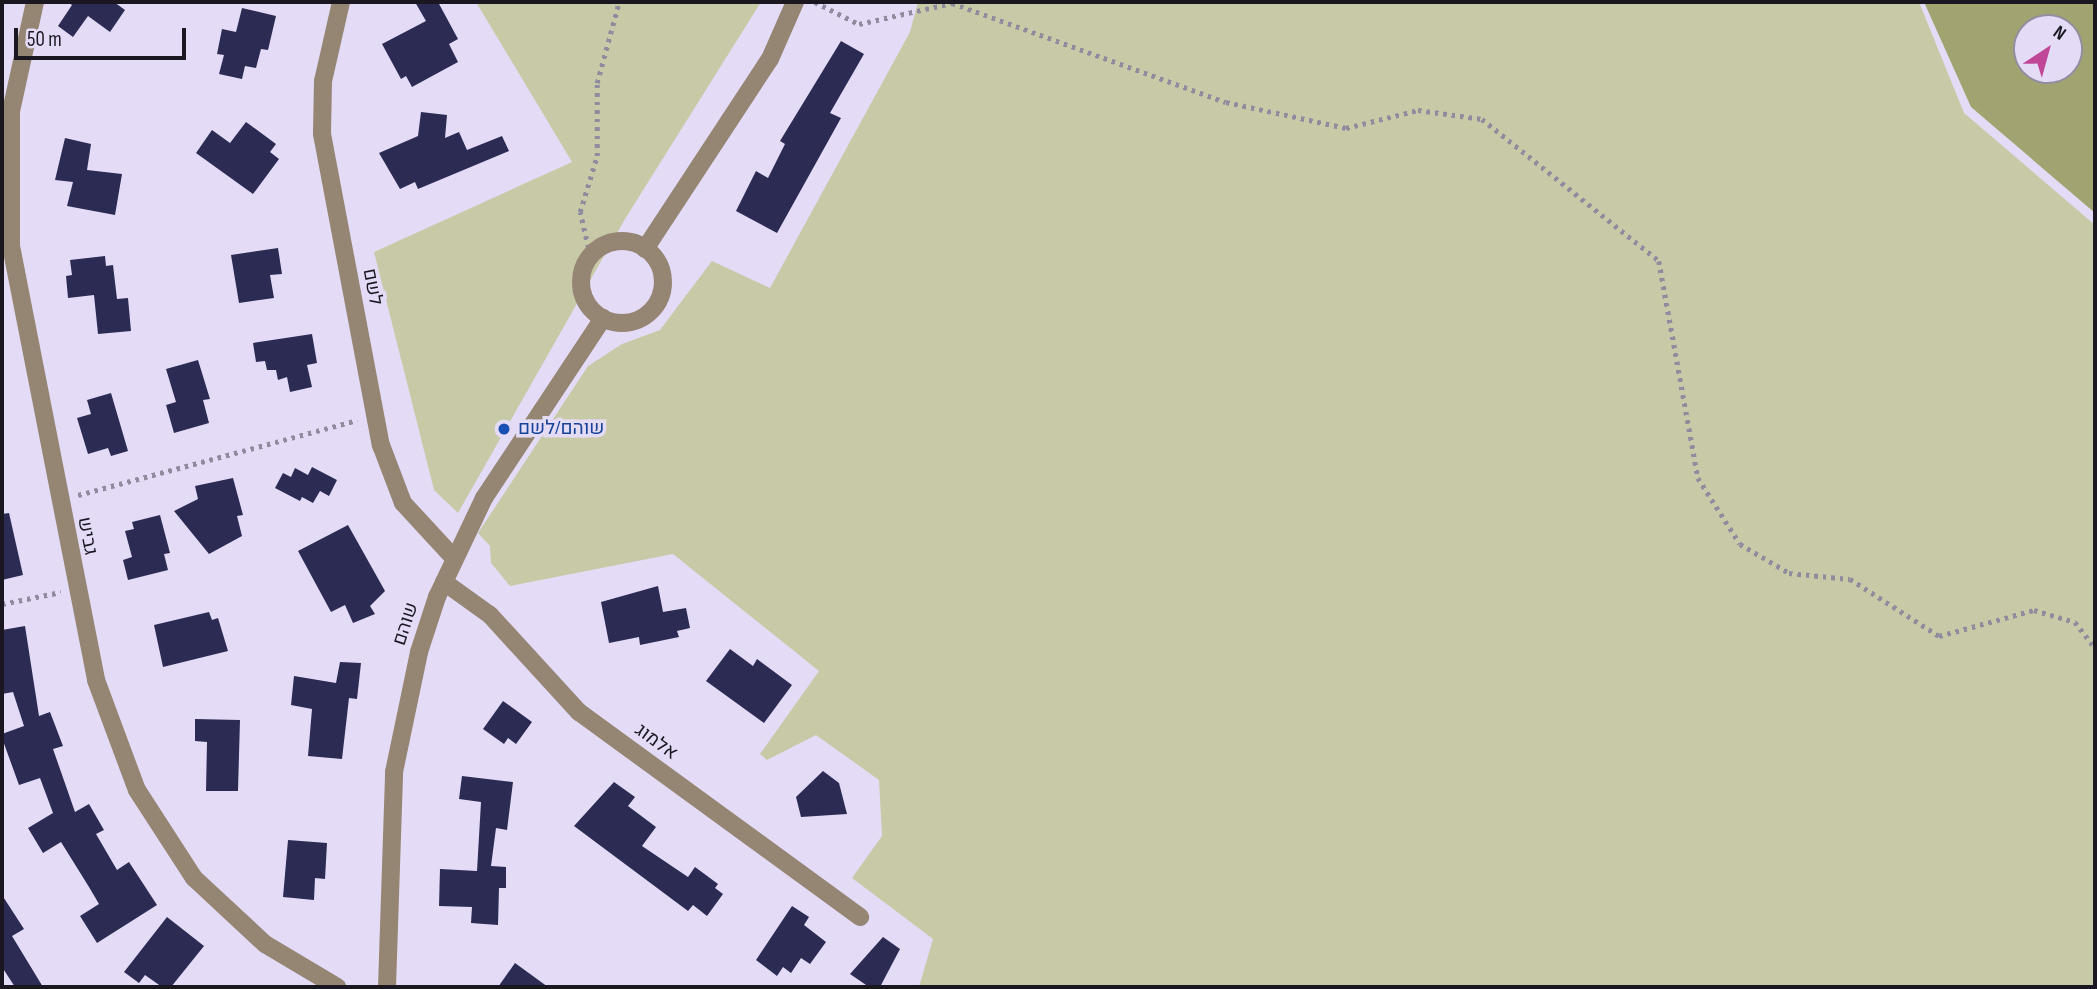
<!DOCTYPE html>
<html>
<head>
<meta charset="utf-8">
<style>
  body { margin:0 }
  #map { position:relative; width:2097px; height:989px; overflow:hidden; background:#e4dcf7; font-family:"Sofia Sans Condensed",Heebo,sans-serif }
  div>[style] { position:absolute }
  .green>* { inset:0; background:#c7c9a7 }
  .forest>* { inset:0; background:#a1a470 }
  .building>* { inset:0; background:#2b2b54 }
  .path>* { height:4.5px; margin-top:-2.25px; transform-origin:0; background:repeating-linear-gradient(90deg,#918b9e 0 3.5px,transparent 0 8.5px) }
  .minor>* { height:18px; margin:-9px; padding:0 9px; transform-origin:9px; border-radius:9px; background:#958573 }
  .minor>.ring { margin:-9px; padding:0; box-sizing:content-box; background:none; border:18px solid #958573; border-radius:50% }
  .dots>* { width:19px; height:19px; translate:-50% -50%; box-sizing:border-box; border:4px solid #e4dcf7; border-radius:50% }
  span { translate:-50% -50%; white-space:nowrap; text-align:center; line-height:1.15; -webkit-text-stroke:7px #e4dcf7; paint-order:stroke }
  .street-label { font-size:19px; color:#1a1720 }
  .transit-label { font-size:19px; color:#164399 }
  .left { translate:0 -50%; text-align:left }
  .frame { position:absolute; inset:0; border:4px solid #1a1720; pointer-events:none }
  .north { position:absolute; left:2013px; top:14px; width:70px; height:70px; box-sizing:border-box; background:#e4dcf7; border:2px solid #938da1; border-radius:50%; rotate:36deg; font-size:19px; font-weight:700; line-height:28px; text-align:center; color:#1a1720 }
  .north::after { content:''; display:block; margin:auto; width:24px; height:32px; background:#c04698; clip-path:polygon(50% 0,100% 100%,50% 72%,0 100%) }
  .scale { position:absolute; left:14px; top:28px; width:172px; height:32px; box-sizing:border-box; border:4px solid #1a1720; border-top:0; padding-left:9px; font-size:21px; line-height:24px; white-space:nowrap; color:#1a1720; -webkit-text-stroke:5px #e4dcf7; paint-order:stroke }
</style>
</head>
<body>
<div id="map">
  <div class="green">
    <i style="clip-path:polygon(476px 2px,761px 2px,625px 219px,458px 513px,434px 490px,374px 252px,572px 162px)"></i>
    <i style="clip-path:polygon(918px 2px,1919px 2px,1964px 113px,2095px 225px,2095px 987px,919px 987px,933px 939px,852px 878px,882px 836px,879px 780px,816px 735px,767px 760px,760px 754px,819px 671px,673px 554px,510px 586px,491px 563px,490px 546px,478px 533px,588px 366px,622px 344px,660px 330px,712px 261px,770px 288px,910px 32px)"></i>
  </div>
  <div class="forest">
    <i style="clip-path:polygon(evenodd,1924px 2px,2095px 2px,2095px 213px,1971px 107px,1924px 2px,2027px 28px,2069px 28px,2069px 70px,2027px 70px,2027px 28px)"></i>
  </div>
  <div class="building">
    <i style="clip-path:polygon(68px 2px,114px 2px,125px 10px,110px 32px,88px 16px,73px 37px,58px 26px,72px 5px)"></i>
    <i style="clip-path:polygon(415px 2px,438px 2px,458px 39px,449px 44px,458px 62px,412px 87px,406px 76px,401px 79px,382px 44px,426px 21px)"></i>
    <i style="clip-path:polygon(242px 8px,276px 16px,268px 50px,261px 49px,256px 68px,245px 66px,242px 79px,219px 74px,224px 55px,217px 54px,222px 29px,236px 32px)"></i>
    <i style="clip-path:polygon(841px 41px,864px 54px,830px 113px,841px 118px,777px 233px,736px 211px,756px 171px,768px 178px,785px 144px,780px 141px)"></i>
    <i style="clip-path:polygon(421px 112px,447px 115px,445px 138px,459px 132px,467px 150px,502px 136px,509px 151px,418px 189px,415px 182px,400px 189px,379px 153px,418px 136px)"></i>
    <i style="clip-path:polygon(246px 122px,276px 144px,270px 152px,279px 159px,253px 194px,196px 153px,212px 130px,230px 143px)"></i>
    <i style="clip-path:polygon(65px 138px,91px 144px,87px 170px,122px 174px,115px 215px,67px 206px,73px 182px,55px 180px)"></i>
    <i style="clip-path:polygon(278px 248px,282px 274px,270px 275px,274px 298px,239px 303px,231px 255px)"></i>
    <i style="clip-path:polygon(105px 256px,106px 266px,113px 265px,117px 299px,128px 298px,131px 331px,98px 334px,94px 295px,68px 298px,66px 276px,72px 275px,70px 260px)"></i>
    <i style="clip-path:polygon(312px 334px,317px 363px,307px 365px,312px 387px,290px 392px,287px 377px,278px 380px,276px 370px,267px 370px,265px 361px,256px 362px,253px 343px)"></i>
    <i style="clip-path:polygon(198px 360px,210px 399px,203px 400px,209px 423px,174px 433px,166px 405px,176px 402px,166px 369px)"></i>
    <i style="clip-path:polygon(111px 393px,128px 451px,111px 456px,108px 448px,88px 454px,77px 418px,91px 414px,87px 400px)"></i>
    <i style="clip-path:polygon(312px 467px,337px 480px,329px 496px,320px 491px,313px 503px,302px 497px,300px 501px,275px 488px,283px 473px,291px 477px,295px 468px,308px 475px)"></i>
    <i style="clip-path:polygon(233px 478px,243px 515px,237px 516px,242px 536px,209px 554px,174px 511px,198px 499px,195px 486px)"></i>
    <i style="clip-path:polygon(9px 513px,23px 575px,2px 580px,2px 514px)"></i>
    <i style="clip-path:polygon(160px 515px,170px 553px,164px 554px,168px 570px,128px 580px,123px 560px,132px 557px,125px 531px,134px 529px,132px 522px)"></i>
    <i style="clip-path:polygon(348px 525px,385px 591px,370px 606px,375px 614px,353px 623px,345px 605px,331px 612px,298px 551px)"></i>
    <i style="clip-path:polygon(658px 586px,663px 612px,686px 608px,690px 628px,677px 631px,679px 637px,640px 645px,639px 637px,609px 643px,601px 602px)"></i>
    <i style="clip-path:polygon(209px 612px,212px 620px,218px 618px,228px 651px,163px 667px,154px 625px)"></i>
    <i style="clip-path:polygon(25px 626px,39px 716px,50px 712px,63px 746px,53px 749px,75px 812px,89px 804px,104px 830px,96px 834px,117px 870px,129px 862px,157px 905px,97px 943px,80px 916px,99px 904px,89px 887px,61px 842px,43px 853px,28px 828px,53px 813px,40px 778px,19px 785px,2px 738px,2px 734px,24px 726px,13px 692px,2px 694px,2px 630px)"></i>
    <i style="clip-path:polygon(730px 649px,753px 666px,757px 659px,792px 685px,764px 723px,706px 681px)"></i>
    <i style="clip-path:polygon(340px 662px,361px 663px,357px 699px,349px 698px,342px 759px,308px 756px,312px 709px,291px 705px,294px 676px,336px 683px)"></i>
    <i style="clip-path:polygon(503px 701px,532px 722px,516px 744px,508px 738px,504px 744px,483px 729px)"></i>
    <i style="clip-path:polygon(195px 719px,240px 720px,238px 791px,206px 791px,207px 742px,195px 741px)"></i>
    <i style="clip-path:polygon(823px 771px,839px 783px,847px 814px,801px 817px,796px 797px)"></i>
    <i style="clip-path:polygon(462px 776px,513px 782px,507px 830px,496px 828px,491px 866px,506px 867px,506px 888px,499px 888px,498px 925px,471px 923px,472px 907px,439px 906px,440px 869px,477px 871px,481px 802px,459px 799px)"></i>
    <i style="clip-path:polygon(614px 782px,635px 797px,628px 806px,656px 827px,642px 846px,688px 877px,695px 867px,718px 884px,715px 888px,723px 894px,707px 916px,693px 905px,688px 911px,574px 826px)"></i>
    <i style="clip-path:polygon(288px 840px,327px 843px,325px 879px,315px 878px,314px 900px,283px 897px)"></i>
    <i style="clip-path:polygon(2px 895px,24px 929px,12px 936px,43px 987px,15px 987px,2px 967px)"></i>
    <i style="clip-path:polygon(792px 906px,809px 917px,804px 925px,826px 942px,810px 964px,801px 958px,791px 973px,783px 967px,777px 976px,756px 960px)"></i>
    <i style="clip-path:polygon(167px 917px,204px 946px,171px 987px,162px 987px,145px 975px,139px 983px,124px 972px)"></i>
    <i style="clip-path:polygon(883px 937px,900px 949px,880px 987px,869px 987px,850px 974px)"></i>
    <i style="clip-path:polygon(515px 963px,548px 987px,498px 987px)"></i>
  </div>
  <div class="path">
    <i style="left:815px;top:2px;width:49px;rotate:26.6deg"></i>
    <i style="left:859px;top:24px;width:95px;rotate:-12.7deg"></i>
    <i style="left:952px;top:3px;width:291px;rotate:19.9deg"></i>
    <i style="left:1226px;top:102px;width:123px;rotate:12.2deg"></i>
    <i style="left:1346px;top:128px;width:74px;rotate:-14deg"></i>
    <i style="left:1418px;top:110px;width:65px;rotate:8deg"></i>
    <i style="left:1482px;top:119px;width:227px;rotate:38.7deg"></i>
    <i style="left:1659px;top:261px;width:220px;rotate:79.8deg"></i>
    <i style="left:1698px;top:478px;width:78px;rotate:57.5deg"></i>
    <i style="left:1740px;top:544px;width:57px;rotate:30.6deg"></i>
    <i style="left:1789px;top:573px;width:61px;rotate:5.6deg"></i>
    <i style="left:1850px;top:579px;width:106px;rotate:32.6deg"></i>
    <i style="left:1939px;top:636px;width:98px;rotate:-15.3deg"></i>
    <i style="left:2034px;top:610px;width:43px;rotate:16.3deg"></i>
    <i style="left:2075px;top:622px;width:33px;rotate:52deg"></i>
    <i style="left:590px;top:256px;width:45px;rotate:-102.8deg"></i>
    <i style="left:580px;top:212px;width:59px;rotate:-73.1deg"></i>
    <i style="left:597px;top:156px;width:73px;rotate:-90deg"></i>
    <i style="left:597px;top:83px;width:84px;rotate:-74.8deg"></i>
    <i style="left:78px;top:495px;width:289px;rotate:-15deg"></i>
    <i style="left:2px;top:604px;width:60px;rotate:-11.5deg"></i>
  </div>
  <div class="minor">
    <i style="left:35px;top:2px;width:112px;rotate:102.4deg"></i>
    <i style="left:11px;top:111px;width:135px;rotate:90deg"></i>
    <i style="left:11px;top:246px;width:442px;rotate:78.9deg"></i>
    <i style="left:96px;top:680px;width:117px;rotate:69.6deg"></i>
    <i style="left:137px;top:790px;width:105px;rotate:57.1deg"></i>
    <i style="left:194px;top:878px;width:97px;rotate:42.9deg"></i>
    <i style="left:265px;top:944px;width:84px;rotate:30.8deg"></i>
    <i style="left:341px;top:2px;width:81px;rotate:102.8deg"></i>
    <i style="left:323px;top:81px;width:53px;rotate:91.1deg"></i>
    <i style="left:322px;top:134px;width:317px;rotate:79.3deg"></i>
    <i style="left:381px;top:445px;width:62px;rotate:69.2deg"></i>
    <i style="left:403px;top:503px;width:75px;rotate:47.2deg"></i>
    <i class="ring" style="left:581px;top:241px;width:64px;height:64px"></i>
    <i style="left:645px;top:249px;width:227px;rotate:-56.7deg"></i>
    <i style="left:770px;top:59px;width:62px;rotate:-66.3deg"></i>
    <i style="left:444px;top:582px;width:57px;rotate:35.7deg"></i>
    <i style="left:490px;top:615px;width:132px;rotate:47.5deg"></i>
    <i style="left:579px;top:712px;width:348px;rotate:36.1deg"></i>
    <i style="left:387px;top:987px;width:215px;rotate:-88.1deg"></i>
    <i style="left:394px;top:772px;width:123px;rotate:-78.2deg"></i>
    <i style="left:419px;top:652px;width:58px;rotate:-71.9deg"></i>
    <i style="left:437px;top:597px;width:110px;rotate:-64.6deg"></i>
    <i style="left:484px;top:498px;width:216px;rotate:-56.5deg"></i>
  </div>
  <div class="dots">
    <i style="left:504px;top:429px;background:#1a4fb4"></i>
  </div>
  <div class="street-label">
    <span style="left:372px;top:287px;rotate:79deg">לשם</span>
    <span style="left:87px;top:536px;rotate:79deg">גביש</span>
    <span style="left:406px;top:624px;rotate:-72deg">שוהם</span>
    <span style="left:656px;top:742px;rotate:36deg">אלמוג</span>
  </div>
  <div class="transit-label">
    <span class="left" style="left:518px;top:429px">שוהם/לשם</span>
  </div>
  <div class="frame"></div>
  <div class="north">N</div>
  <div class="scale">50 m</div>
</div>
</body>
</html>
